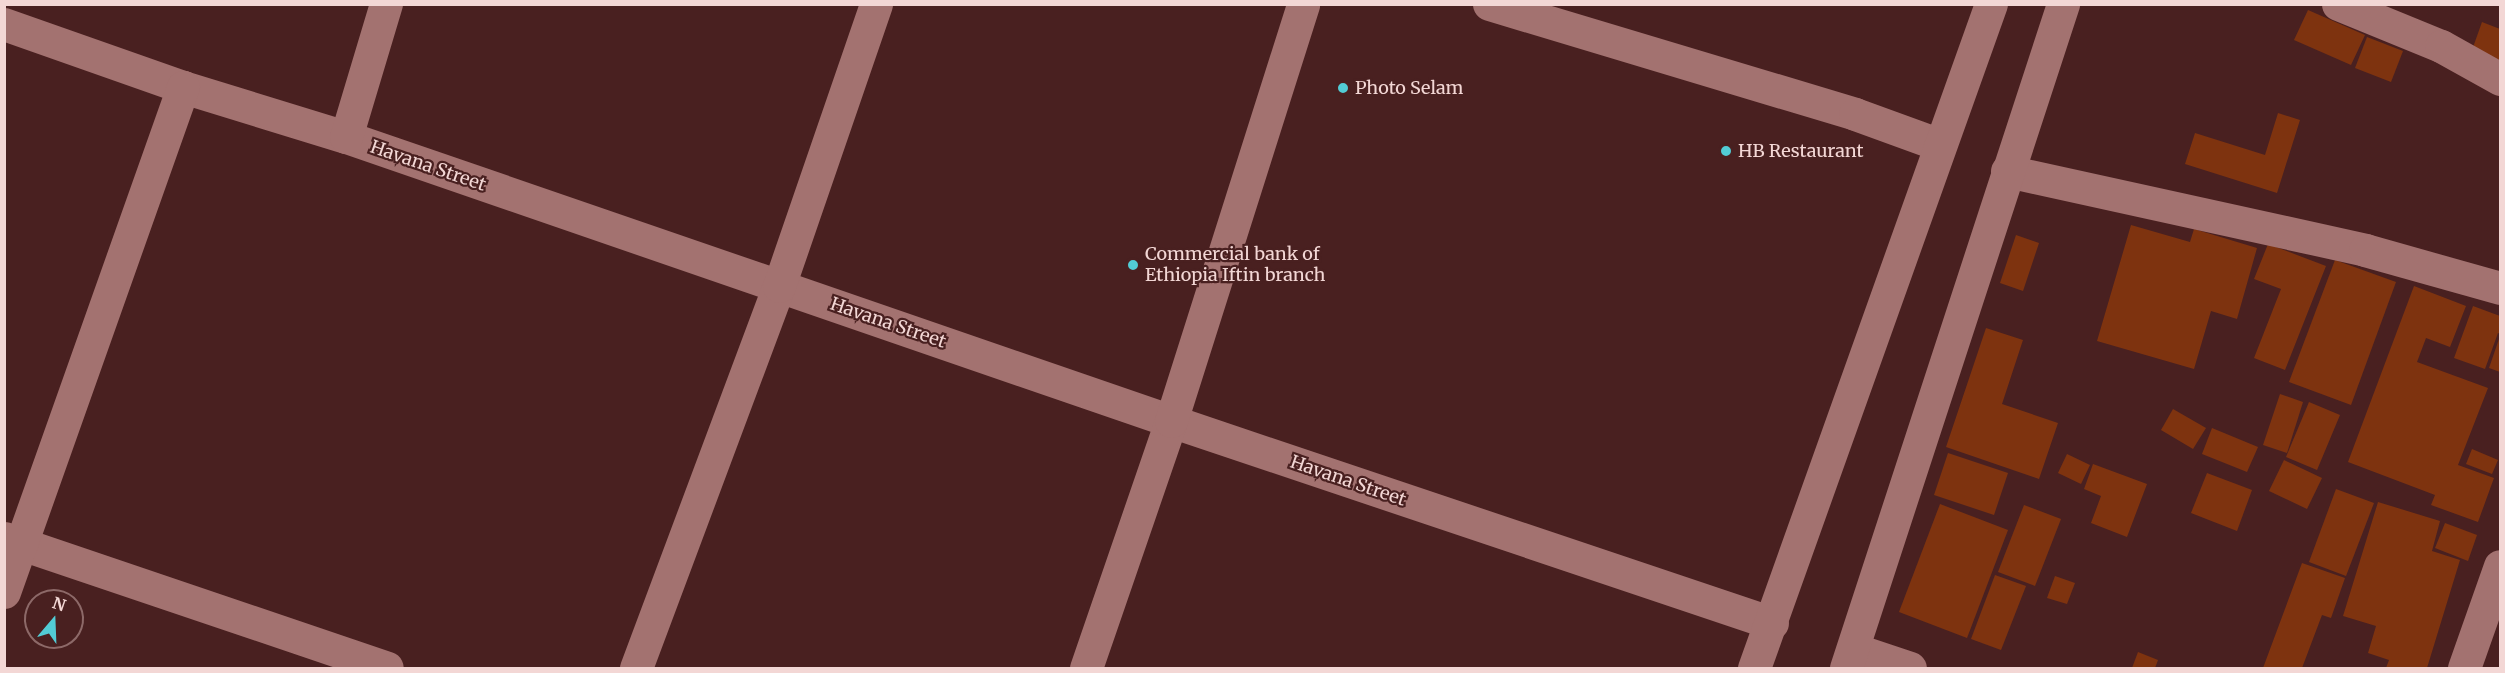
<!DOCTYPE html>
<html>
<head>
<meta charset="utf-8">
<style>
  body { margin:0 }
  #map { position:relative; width:2505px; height:673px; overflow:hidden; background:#492020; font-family:Merriweather,serif }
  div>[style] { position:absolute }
  .building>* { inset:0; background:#7e330f }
  .street>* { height:33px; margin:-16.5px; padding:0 16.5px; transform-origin:16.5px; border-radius:16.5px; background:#a37270 }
  .secondary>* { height:33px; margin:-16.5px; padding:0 16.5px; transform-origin:16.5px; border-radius:16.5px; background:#a37270 }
  .dots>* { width:16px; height:16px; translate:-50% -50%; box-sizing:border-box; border:3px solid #492020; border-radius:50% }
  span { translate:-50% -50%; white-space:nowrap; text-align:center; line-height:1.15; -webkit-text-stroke:4.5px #492020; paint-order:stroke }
  .poi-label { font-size:18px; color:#f3d7d5 }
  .left { translate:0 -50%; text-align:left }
  .street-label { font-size:18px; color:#f3d7d5 }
  .frame { position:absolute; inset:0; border:6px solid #f3d7d5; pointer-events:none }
  .north { position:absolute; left:24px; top:589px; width:60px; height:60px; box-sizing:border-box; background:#492020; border:2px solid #8d6968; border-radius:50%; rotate:19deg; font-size:16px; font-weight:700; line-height:24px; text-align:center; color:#f3d7d5 }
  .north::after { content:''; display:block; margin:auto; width:21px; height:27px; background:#52ccd5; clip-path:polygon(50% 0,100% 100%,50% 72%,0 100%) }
</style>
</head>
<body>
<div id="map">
  <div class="building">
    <i style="clip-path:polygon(2308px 10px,2365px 35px,2351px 65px,2294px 40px)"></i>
    <i style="clip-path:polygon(2482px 22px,2500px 29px,2500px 63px,2471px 53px)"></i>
    <i style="clip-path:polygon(2367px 37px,2403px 51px,2391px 82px,2355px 68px)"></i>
    <i style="clip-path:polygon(2278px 113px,2300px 120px,2277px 193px,2185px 164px,2195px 133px,2265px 155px)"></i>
    <i style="clip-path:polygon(2131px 225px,2190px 242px,2194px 229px,2257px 248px,2237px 319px,2211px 311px,2194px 369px,2097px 341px)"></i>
    <i style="clip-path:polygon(2016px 235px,2039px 243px,2023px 291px,2000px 283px)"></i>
    <i style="clip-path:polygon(2268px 244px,2326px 266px,2285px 370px,2254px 358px,2281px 289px,2254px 279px)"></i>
    <i style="clip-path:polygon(2335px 260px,2396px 282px,2351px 405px,2289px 382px)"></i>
    <i style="clip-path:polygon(2414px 286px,2466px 306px,2450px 347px,2426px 338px,2417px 362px,2488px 388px,2458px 465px,2494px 478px,2478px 522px,2431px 505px,2435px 495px,2348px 462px)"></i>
    <i style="clip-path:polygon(2473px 306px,2500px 316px,2500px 334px,2498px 333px,2485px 369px,2454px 358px)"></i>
    <i style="clip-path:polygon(1986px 328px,2023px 340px,2002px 404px,2058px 423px,2039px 479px,1946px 447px)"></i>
    <i style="clip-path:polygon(2500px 336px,2500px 372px,2489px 368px)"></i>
    <i style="clip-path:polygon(2280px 394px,2303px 402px,2287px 453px,2263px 445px)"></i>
    <i style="clip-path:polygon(2309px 402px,2340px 415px,2317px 470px,2286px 457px)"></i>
    <i style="clip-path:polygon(2173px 409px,2206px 428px,2193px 449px,2161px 430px)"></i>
    <i style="clip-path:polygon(2212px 428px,2258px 447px,2247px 472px,2202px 454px)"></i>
    <i style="clip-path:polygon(2472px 449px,2498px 460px,2492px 474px,2466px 464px)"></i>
    <i style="clip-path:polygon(1948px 453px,2008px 473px,1994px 515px,1934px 495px)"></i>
    <i style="clip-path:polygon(2067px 454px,2090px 465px,2081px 484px,2058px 473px)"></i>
    <i style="clip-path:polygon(2284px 460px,2322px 478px,2307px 509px,2269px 491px)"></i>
    <i style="clip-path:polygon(2093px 464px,2147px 484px,2127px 537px,2091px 523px,2101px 496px,2084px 489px)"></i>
    <i style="clip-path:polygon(2207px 473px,2252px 490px,2237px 531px,2191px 513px)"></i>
    <i style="clip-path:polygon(2336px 489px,2374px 503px,2346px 576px,2309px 562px)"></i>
    <i style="clip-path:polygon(2378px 502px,2440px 521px,2432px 551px,2460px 560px,2427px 668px,2386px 668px,2389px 660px,2368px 653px,2376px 626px,2343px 616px)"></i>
    <i style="clip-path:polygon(1940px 504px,2008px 530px,1967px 638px,1899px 612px)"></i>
    <i style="clip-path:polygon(2024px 505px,2061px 519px,2035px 586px,1998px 572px)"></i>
    <i style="clip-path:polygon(2445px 523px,2477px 535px,2468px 561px,2435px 548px)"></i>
    <i style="clip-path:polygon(2302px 563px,2345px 578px,2331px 618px,2322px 615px,2302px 668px,2263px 668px)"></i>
    <i style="clip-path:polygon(1995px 575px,2026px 586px,2001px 650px,1971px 639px)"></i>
    <i style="clip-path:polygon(2055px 576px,2075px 583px,2067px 604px,2047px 598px)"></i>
    <i style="clip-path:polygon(2138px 652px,2158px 660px,2155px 668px,2132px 668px)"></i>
  </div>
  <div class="street">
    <i style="left:1489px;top:4px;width:382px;rotate:16.7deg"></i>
    <i style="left:1855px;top:114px;width:90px;rotate:20deg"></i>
    <i style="left:2338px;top:4px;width:111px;rotate:22.2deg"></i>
    <i style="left:2441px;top:46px;width:68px;rotate:29.2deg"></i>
    <i style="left:4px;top:24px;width:190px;rotate:19.4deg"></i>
    <i style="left:183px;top:87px;width:170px;rotate:17.1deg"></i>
    <i style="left:346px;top:137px;width:873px;rotate:19deg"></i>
    <i style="left:1171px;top:421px;width:634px;rotate:18.58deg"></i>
    <i style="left:346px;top:137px;width:139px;rotate:-73.3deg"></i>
    <i style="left:2007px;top:171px;width:367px;rotate:12.4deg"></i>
    <i style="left:2365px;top:250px;width:140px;rotate:15.7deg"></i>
    <i style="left:4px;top:538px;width:404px;rotate:18.7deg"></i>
    <i style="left:4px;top:592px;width:536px;rotate:-70.48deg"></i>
    <i style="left:1853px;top:649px;width:60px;rotate:18.4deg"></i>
    <i style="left:636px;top:668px;width:408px;rotate:-69.5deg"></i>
    <i style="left:779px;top:286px;width:298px;rotate:-71deg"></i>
    <i style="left:1086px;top:668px;width:261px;rotate:-71deg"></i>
    <i style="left:1171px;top:421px;width:437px;rotate:-72.4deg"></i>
    <i style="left:2464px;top:668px;width:108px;rotate:-70.6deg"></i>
  </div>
  <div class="secondary">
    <i style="left:1754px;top:668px;width:705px;rotate:-70.36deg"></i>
    <i style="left:1846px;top:668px;width:699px;rotate:-71.9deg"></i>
  </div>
  <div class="dots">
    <i style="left:1343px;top:88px;background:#52ccd5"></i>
    <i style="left:1726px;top:151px;background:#52ccd5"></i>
    <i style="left:1133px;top:265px;background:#52ccd5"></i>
  </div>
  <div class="poi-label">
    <span class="left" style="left:1355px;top:88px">Photo Selam</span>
    <span class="left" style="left:1738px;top:151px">HB Restaurant</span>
    <span class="left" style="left:1145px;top:265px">Commercial bank of<br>Ethiopia Iftin branch</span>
  </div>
  <div class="street-label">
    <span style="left:428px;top:166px;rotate:19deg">Havana Street</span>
    <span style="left:888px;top:323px;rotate:19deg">Havana Street</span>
    <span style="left:1348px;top:481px;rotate:19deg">Havana Street</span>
  </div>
  <div class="frame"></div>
  <div class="north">N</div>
</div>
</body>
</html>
